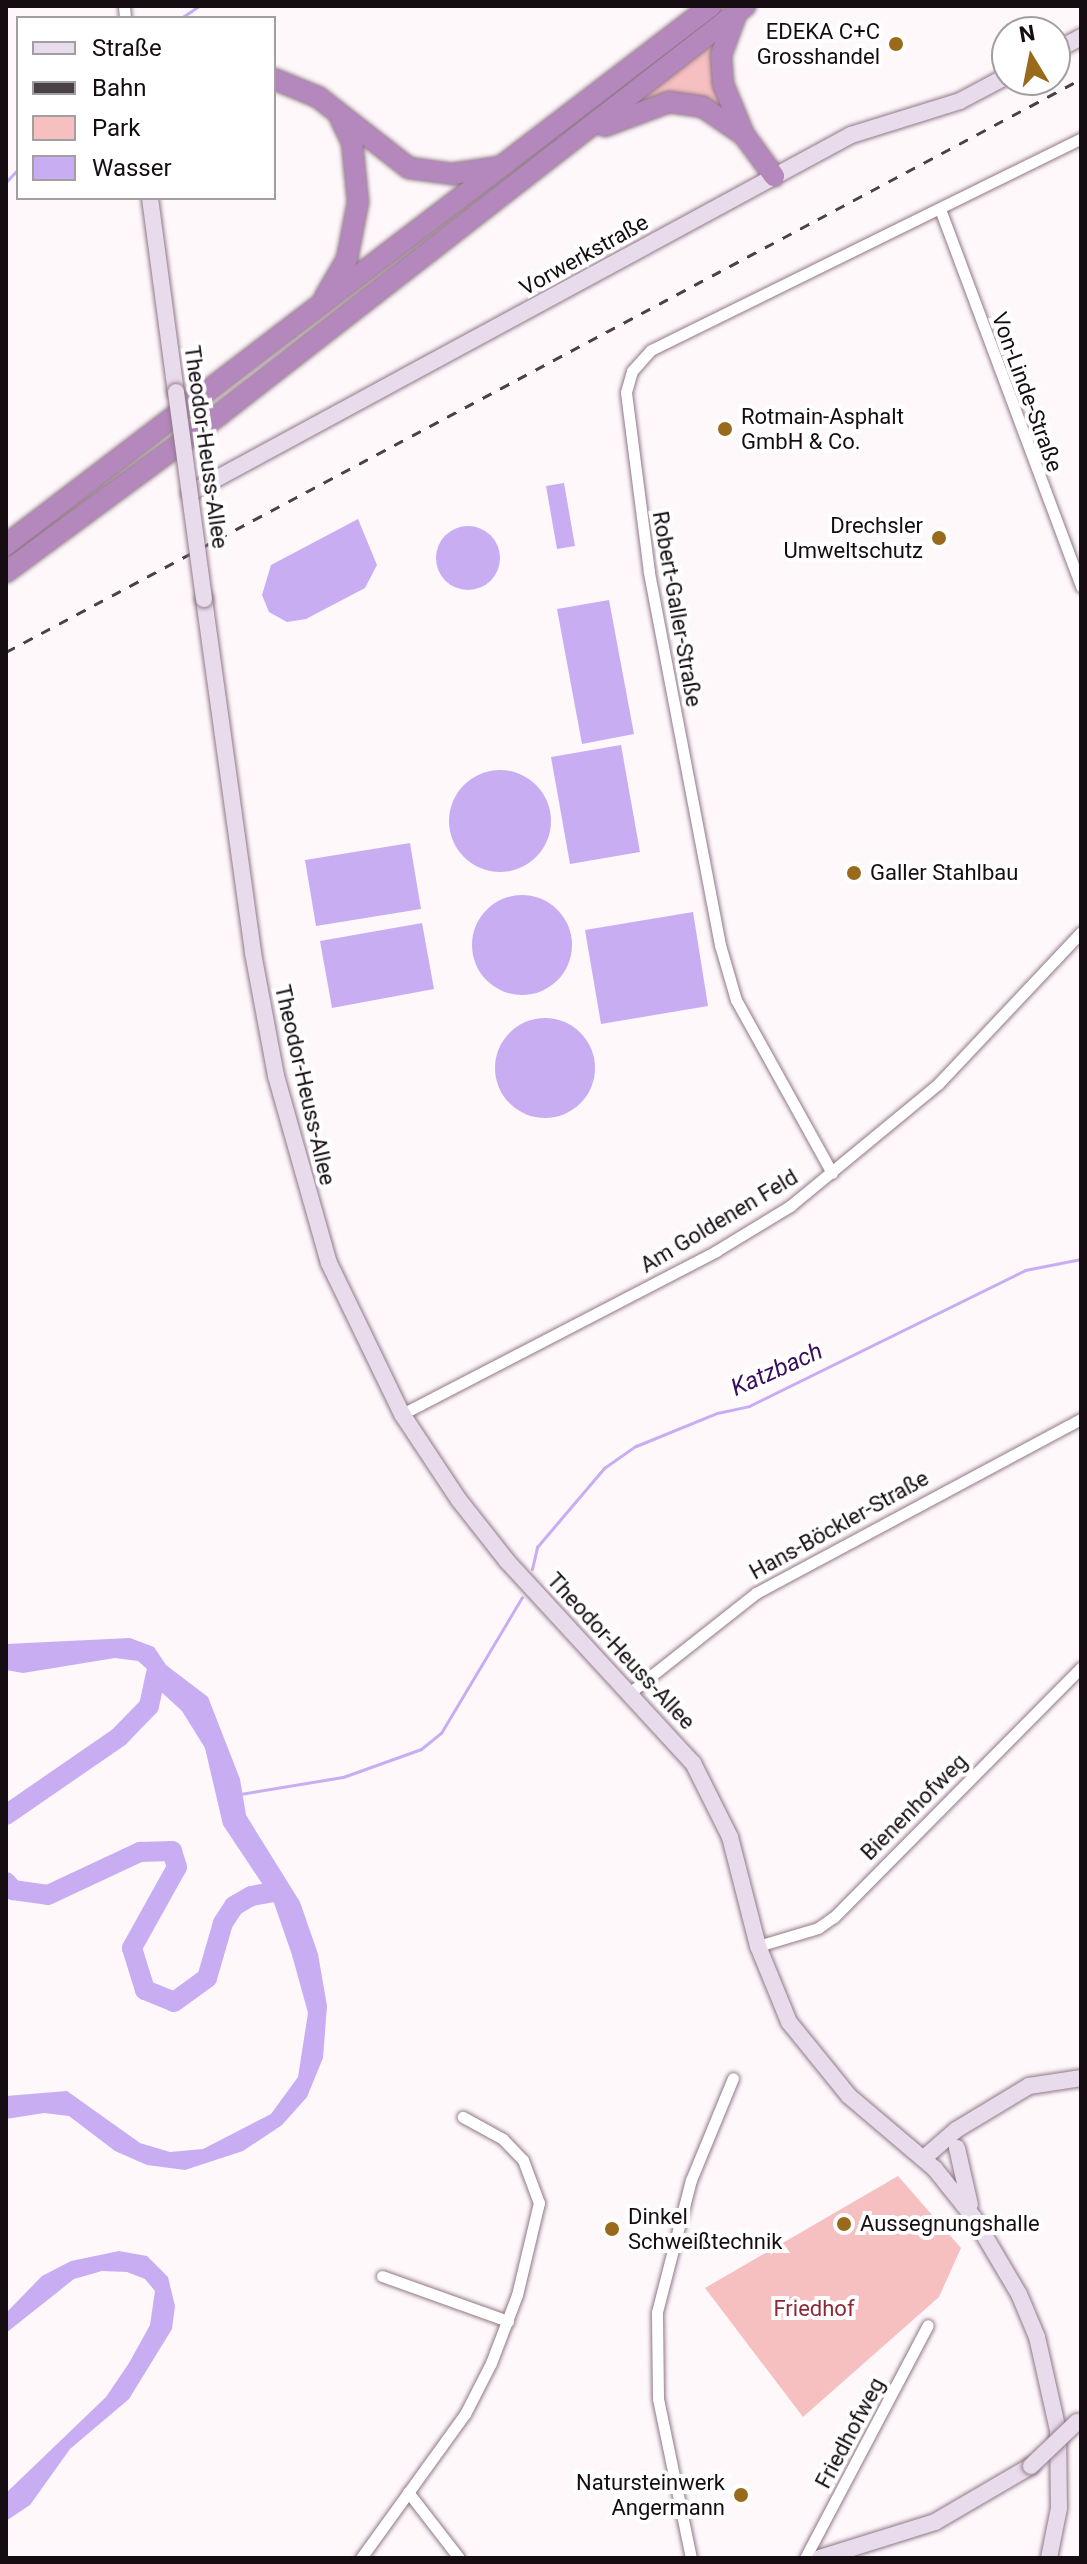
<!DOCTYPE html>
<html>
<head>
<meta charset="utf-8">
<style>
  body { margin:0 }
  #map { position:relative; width:1087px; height:2564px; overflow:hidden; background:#fef8fb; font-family:Roboto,sans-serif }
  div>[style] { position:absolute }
  .green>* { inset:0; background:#f6c0c1 }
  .water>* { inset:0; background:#c8adf3 }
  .round { border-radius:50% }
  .stream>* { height:3px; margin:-1.5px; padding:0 1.5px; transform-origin:1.5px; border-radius:1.5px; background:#c8adf3 }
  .river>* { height:20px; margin:-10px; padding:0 10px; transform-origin:10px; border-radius:10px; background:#c8adf3 }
  .roads { filter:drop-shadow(0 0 2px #917787) drop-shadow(0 0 2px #917787) }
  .street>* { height:11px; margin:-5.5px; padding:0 5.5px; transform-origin:5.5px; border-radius:5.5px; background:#fff }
  .secondary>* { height:16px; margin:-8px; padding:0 8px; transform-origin:8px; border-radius:8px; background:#e8dbeb }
  .highway>* { height:20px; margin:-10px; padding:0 10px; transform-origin:10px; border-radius:10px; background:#b488bd }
  .rail>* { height:3px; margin-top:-1.5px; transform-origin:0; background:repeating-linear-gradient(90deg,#4a4147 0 10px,transparent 0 20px) }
  .bridges { filter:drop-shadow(0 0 2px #917787) drop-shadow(0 0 2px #917787) }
  .secondary-bridge>* { height:16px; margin:-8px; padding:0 8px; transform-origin:8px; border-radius:8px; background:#e8dbeb }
  .dots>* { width:22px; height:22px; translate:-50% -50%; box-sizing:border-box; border:4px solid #fff; border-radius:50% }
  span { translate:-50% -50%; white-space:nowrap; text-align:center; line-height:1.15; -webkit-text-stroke:8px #fff; paint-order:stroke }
  .poi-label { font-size:22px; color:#160d13 }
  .right { translate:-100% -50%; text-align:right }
  .left { translate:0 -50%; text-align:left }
  .street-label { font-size:22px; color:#160d13 }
  .park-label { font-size:22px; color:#8b2a36 }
  .water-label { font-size:24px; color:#380e5e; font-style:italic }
  .frame { position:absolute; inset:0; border:8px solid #160d13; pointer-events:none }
  .legend { position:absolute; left:16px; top:16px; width:260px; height:184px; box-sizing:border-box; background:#fff; border:2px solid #a29ea1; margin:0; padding:10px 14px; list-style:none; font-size:24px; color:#160d13 }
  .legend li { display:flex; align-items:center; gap:16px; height:40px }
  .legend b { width:40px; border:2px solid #a29ea1 }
  .north { position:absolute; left:991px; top:16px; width:80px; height:80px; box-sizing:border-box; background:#fff; border:2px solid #a29ea1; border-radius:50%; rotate:350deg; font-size:22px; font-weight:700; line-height:32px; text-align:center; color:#160d13 }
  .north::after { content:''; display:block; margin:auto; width:28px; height:36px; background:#9a6a1c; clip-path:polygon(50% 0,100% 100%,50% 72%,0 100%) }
</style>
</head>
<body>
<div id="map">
  <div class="green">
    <i style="clip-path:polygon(718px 36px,723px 109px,633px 104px)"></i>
    <i style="clip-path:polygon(898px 2176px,961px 2248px,939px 2297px,803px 2417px,705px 2288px)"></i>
  </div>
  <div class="water">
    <i style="clip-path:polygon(564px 483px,575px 546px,557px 549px,546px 486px)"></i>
    <i style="clip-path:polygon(358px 519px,377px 565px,365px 588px,306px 619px,287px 622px,269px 612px,262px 595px,271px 565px)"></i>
    <i class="round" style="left:436px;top:526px;width:64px;height:64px"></i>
    <i style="clip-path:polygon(609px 600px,634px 734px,582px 744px,557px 609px)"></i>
    <i style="clip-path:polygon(621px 745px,640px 852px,570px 864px,551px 757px)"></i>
    <i class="round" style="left:449px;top:770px;width:102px;height:102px"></i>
    <i style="clip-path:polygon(410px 843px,421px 909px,316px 926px,305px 860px)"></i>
    <i class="round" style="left:472px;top:895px;width:100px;height:100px"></i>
    <i style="clip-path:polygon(693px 912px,708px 1006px,601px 1024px,585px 930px)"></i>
    <i style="clip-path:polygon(422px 923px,434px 989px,332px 1008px,320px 941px)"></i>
    <i class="round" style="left:495px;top:1018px;width:100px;height:100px"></i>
    <i style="clip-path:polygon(130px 1638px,154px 1647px,166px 1665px,208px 1697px,240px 1779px,246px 1815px,300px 1902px,318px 1954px,327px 2006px,323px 2058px,307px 2097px,282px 2125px,243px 2151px,185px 2170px,147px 2165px,115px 2151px,69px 2116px,44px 2113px,6px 2119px,6px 2096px,67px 2091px,140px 2143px,170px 2152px,203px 2149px,271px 2114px,298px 2077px,308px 2013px,292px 1955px,273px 1900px,223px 1825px,205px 1748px,182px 1711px,146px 1678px,147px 1669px,138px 1661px,115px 1658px,23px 1673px,6px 1670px,6px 1644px)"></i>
    <i style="clip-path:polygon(119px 2251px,147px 2256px,168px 2277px,175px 2306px,172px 2329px,129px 2399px,70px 2449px,30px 2505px,6px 2521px,6px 2493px,106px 2397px,129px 2363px,150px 2325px,155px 2291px,145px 2279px,127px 2272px,102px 2271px,74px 2279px,6px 2333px,6px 2313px,42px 2276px,71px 2261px)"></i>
  </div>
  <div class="stream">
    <i style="left:181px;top:18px;width:22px;rotate:-34deg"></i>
    <i style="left:6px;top:182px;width:18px;rotate:-47deg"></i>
    <i style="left:532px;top:1569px;width:23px;rotate:-77deg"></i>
    <i style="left:537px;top:1547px;width:104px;rotate:-49.7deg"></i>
    <i style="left:604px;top:1468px;width:39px;rotate:-35deg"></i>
    <i style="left:636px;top:1446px;width:87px;rotate:-22.2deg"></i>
    <i style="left:717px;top:1413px;width:33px;rotate:-12deg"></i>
    <i style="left:749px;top:1406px;width:308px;rotate:-26.2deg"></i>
    <i style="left:1025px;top:1270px;width:57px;rotate:-11.1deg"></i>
    <i style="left:240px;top:1794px;width:104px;rotate:-9.4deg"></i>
    <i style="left:343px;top:1777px;width:83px;rotate:-19.7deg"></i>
    <i style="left:421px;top:1749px;width:26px;rotate:-39deg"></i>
    <i style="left:441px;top:1733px;width:158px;rotate:-59.2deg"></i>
  </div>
  <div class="river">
    <i style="left:6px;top:1815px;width:137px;rotate:-34.6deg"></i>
    <i style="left:119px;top:1737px;width:43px;rotate:-45.9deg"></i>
    <i style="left:149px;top:1706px;width:33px;rotate:-78deg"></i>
    <i style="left:6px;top:1882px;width:11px;rotate:49deg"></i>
    <i style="left:13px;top:1890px;width:35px;rotate:8deg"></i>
    <i style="left:48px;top:1895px;width:102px;rotate:-25.1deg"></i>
    <i style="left:140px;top:1852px;width:32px;rotate:-2deg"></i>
    <i style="left:172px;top:1851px;width:17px;rotate:73deg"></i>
    <i style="left:177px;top:1867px;width:93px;rotate:119.1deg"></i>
    <i style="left:132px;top:1948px;width:44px;rotate:72.8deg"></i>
    <i style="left:145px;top:1990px;width:31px;rotate:22deg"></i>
    <i style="left:174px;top:2002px;width:41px;rotate:-36deg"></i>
    <i style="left:207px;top:1978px;width:57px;rotate:-73.8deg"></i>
    <i style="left:223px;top:1923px;width:20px;rotate:-57deg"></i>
    <i style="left:234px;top:1906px;width:20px;rotate:-30deg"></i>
    <i style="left:251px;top:1896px;width:28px;rotate:-10deg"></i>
  </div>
  <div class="roads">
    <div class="street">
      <i style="left:124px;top:6px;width:12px;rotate:85deg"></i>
      <i style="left:940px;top:209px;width:403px;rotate:69.5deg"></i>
      <i style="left:832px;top:1173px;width:198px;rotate:-119deg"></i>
      <i style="left:736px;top:1000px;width:57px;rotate:-106.2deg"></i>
      <i style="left:720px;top:945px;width:380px;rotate:-100.8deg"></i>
      <i style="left:649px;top:572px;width:181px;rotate:-97.3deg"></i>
      <i style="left:626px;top:392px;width:22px;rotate:-74deg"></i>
      <i style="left:632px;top:371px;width:28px;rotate:-48deg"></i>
      <i style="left:651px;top:350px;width:479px;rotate:-26.2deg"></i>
      <i style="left:402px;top:1414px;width:354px;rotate:-27.4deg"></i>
      <i style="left:716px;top:1251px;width:87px;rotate:-31.3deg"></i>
      <i style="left:790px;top:1206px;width:192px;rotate:-39.5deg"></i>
      <i style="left:938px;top:1084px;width:209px;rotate:-46.7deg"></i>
      <i style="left:632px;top:1691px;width:158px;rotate:-38.3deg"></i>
      <i style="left:756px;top:1593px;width:369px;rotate:-28.2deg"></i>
      <i style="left:758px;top:1946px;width:63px;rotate:-16.7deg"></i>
      <i style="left:818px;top:1928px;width:19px;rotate:-35deg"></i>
      <i style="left:834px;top:1917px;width:351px;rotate:-45.3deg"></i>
      <i style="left:382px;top:2276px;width:134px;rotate:19.7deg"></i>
      <i style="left:408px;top:2492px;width:83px;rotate:52.3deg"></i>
      <i style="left:361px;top:2558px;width:178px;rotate:-54.2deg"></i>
      <i style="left:465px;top:2414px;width:57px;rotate:-63deg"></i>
      <i style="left:491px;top:2363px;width:73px;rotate:-69.1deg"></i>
      <i style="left:517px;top:2295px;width:95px;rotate:-76.6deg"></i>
      <i style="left:539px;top:2203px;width:46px;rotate:-110.4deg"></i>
      <i style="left:523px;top:2160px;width:29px;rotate:-134deg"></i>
      <i style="left:503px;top:2139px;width:46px;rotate:-151.2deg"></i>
      <i style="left:691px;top:2558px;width:163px;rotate:-101.7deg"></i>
      <i style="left:658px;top:2398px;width:86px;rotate:-90.7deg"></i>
      <i style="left:657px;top:2312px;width:136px;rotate:-75.6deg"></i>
      <i style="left:691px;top:2180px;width:110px;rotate:-67.6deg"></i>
      <i style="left:805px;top:2558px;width:263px;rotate:-62.2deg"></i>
    </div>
    <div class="secondary">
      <i style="left:1055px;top:51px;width:30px;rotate:-28deg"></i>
      <i style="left:150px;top:198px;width:196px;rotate:82.4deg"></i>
      <i style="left:190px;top:493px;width:752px;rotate:-28.44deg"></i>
      <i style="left:851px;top:135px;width:114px;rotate:-17.3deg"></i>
      <i style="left:960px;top:101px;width:53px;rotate:-28deg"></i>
      <i style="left:204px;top:599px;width:357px;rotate:82.1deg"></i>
      <i style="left:253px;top:953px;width:125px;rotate:79.4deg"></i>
      <i style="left:276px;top:1076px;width:194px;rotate:74.2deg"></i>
      <i style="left:329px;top:1263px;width:168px;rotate:64.2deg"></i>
      <i style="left:402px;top:1414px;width:103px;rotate:56.5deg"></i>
      <i style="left:459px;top:1500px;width:78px;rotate:51.8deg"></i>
      <i style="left:507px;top:1561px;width:275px;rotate:47.4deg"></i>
      <i style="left:693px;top:1763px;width:83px;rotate:63.4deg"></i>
      <i style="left:730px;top:1837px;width:113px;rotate:75.6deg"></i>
      <i style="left:758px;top:1946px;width:82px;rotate:67.8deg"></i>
      <i style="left:789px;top:2022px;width:95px;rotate:51deg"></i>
      <i style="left:849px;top:2096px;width:113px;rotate:40.3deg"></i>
      <i style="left:935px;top:2169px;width:63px;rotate:51.5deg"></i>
      <i style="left:974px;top:2218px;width:88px;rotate:59.4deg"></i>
      <i style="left:1019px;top:2294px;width:47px;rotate:67.3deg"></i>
      <i style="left:1037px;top:2337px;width:95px;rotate:77.3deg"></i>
      <i style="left:1058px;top:2430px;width:78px;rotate:89.3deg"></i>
      <i style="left:1059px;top:2508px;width:51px;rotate:101.3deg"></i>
      <i style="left:957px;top:2148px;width:58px;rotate:77.2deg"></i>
      <i style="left:924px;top:2158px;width:43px;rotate:-41.2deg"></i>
      <i style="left:956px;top:2130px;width:85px;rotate:-31.1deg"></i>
      <i style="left:1029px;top:2086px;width:53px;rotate:-8.7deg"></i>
      <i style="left:820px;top:2558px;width:121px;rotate:-17.4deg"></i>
      <i style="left:935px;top:2522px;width:111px;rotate:-30.3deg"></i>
    </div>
    <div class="highway">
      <i style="left:735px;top:17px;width:40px;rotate:110.2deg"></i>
      <i style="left:721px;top:55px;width:29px;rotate:86deg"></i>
      <i style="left:723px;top:84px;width:55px;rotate:67.6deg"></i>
      <i style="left:744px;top:135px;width:51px;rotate:53.8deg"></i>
      <i style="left:274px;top:79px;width:48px;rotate:22.2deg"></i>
      <i style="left:318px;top:97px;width:115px;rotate:38deg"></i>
      <i style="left:409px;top:168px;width:43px;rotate:7.9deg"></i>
      <i style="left:452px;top:174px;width:48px;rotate:-8.5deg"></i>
      <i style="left:605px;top:126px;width:68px;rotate:-20.6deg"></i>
      <i style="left:669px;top:102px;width:34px;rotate:8deg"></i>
      <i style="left:703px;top:107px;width:50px;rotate:34.3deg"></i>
      <i style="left:325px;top:297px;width:44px;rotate:-59.9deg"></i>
      <i style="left:347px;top:259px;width:58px;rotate:-79.1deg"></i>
      <i style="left:358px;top:202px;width:60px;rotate:-95.7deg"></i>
      <i style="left:352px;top:142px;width:25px;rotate:-116deg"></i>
      <i style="left:6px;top:545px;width:887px;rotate:-37.4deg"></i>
      <i style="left:6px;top:572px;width:266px;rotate:-36.4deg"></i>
      <i style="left:220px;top:414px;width:665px;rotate:-37.85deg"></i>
    </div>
  </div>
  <div class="rail">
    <i style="left:6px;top:652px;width:1218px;rotate:-28.06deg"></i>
  </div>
  <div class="bridges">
    <div class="secondary-bridge">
      <i style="left:176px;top:392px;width:209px;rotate:82.3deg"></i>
      <i style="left:1031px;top:2466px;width:64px;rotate:-43.7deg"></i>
    </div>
  </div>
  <div class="dots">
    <i style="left:896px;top:44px;background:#9a6a1c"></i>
    <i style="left:725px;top:429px;background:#9a6a1c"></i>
    <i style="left:939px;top:538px;background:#9a6a1c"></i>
    <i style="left:854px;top:873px;background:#9a6a1c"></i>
    <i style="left:844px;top:2224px;background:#9a6a1c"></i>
    <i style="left:612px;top:2229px;background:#9a6a1c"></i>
    <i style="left:741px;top:2495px;background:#9a6a1c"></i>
  </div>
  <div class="poi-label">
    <span class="right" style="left:880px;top:44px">EDEKA C+C<br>Grosshandel</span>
    <span class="left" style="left:741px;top:429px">Rotmain-Asphalt<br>GmbH &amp; Co.</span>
    <span class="right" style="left:923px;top:538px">Drechsler<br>Umweltschutz</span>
    <span class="left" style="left:870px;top:873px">Galler Stahlbau</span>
    <span class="left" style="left:628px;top:2229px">Dinkel<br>Schweißtechnik</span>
    <span class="left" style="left:860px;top:2224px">Aussegnungshalle</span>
    <span class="right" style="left:725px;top:2495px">Natursteinwerk<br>Angermann</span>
  </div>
  <div class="street-label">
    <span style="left:584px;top:255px;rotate:-29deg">Vorwerkstraße</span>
    <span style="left:1027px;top:392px;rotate:70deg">Von-Linde-Straße</span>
    <span style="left:206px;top:447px;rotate:82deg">Theodor-Heuss-Allee</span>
    <span style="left:677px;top:609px;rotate:80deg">Robert-Galler-Straße</span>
    <span style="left:305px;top:1085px;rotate:77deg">Theodor-Heuss-Allee</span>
    <span style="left:719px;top:1221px;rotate:-31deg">Am Goldenen Feld</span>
    <span style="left:839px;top:1525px;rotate:-29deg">Hans-Böckler-Straße</span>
    <span style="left:621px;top:1651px;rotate:47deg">Theodor-Heuss-Allee</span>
    <span style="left:914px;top:1807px;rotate:-45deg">Bienenhofweg</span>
    <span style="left:850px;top:2433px;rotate:-62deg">Friedhofweg</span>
  </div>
  <div class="park-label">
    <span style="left:814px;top:2309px">Friedhof</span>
  </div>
  <div class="water-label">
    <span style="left:777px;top:1370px;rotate:-24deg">Katzbach</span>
  </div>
  <div class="frame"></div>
  <ul class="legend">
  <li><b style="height:10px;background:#e8dbeb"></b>Straße</li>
  <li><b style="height:10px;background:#4a4147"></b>Bahn</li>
  <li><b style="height:22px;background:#f6c0c1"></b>Park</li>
  <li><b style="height:22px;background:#c8adf3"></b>Wasser</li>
  </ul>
  <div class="north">N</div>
</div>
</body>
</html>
